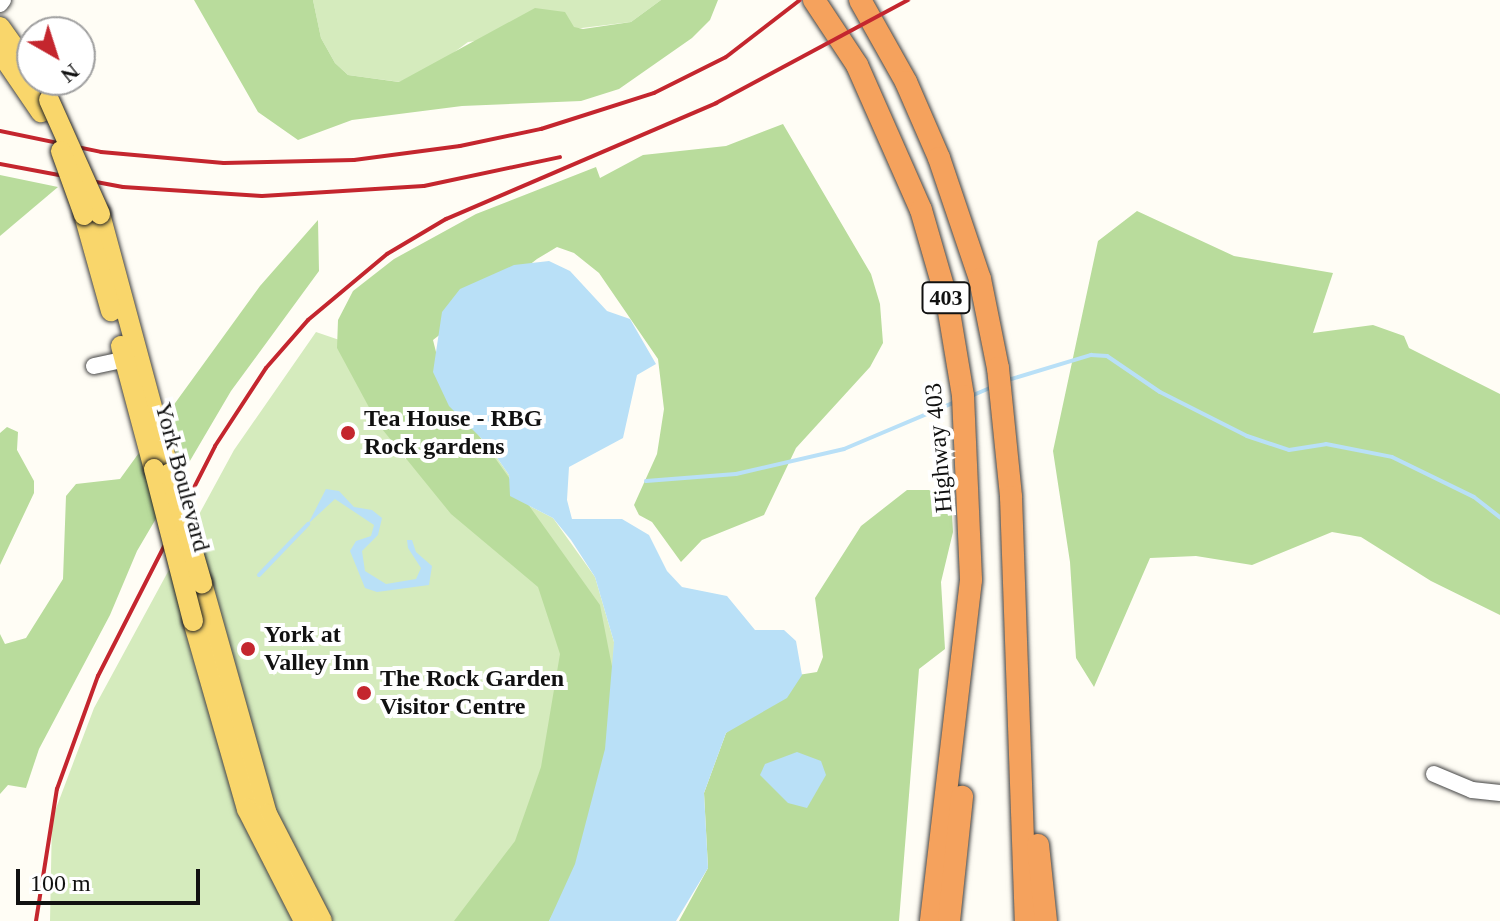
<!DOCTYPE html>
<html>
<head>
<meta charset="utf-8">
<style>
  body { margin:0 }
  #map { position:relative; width:1500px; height:921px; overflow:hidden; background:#fffdf5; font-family:Georgia,serif }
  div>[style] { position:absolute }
  .green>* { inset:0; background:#d5ebbd }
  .forest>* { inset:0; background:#b9dc9c }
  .water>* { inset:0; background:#b9e0f7 }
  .stream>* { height:4px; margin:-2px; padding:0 2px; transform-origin:2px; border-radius:2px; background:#b9e0f7 }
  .roads { filter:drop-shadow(0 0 2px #444) drop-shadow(0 0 2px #444) }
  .minor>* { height:16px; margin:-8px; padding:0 8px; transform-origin:8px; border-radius:8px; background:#fff }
  .major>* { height:20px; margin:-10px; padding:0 10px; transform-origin:10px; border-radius:10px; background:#f9d66b }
  .highway>* { height:22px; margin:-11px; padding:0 11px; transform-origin:11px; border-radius:11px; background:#f5a25d }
  .rail>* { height:4px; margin:-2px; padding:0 2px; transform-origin:2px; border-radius:2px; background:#c4262e }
  .bridges { filter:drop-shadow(0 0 2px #222) drop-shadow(0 0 2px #222) }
  .major-bridge>* { height:20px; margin:-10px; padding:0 10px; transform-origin:10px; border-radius:10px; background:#f9d66b }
  .dots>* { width:22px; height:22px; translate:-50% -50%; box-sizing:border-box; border:4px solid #fff; border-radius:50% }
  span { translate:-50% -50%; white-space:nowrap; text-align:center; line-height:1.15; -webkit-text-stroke:8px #fff; paint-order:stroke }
  .shield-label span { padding:2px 6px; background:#fff; border:2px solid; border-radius:6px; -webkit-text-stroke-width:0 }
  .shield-label { font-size:22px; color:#111; font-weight:700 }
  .poi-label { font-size:24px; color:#111; font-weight:700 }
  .left { translate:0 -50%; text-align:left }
  .street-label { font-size:24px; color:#111 }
  .north { position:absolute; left:16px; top:16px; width:80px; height:80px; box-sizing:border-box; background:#fff; border:2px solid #a0a0a0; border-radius:50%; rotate:141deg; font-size:22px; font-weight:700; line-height:32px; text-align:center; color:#111 }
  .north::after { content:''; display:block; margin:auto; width:28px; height:36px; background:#c4262e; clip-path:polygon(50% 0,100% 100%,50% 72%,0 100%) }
  .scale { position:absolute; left:16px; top:869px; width:184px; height:36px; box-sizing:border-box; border:4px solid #111; border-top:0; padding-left:10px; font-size:24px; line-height:28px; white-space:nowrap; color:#111; -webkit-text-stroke:6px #fff; paint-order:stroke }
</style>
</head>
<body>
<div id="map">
  <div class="green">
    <i style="clip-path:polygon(313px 0,661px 0,631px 22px,468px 42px,433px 68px,400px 82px,348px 75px,335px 63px,321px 38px)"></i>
    <i style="clip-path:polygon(316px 332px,433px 372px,449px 406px,489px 446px,509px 475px,510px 496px,553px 518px,595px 577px,614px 642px,613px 689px,575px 864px,555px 913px,549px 921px,50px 921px,52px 819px,94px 708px,234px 450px)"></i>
  </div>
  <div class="forest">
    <i style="clip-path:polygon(194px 0,313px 0,321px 38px,335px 63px,348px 75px,399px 82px,535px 8px,565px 12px,574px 27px,583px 29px,631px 22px,661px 0,718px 0,710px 20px,692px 38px,619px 89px,581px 101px,462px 106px,352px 120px,298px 140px,258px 112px)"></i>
    <i style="clip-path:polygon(783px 124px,871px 274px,880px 304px,883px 343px,870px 367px,796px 448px,764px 515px,702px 540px,681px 562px,652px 522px,639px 515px,634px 505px,657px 454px,664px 409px,658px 359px,599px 273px,574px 253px,557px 247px,537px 259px,433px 340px,445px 388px,600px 605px,614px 677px,617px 749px,594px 834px,549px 921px,454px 921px,515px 841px,541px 767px,560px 654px,538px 587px,451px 514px,378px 424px,337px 348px,338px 320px,353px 291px,394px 259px,476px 214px,596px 167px,600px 178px,643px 155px,726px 146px)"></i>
    <i style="clip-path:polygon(0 175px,58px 187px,0 236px)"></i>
    <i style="clip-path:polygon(1137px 211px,1234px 256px,1333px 273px,1313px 333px,1373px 325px,1404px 336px,1409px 348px,1500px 394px,1500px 615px,1431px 581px,1361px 537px,1332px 532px,1252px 565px,1196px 556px,1150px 558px,1094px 687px,1076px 658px,1070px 562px,1053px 451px,1098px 241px)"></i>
    <i style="clip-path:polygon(318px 220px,319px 271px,231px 391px,137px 551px,110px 615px,39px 749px,26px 788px,8px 785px,0 794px,0 634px,5px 644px,26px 638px,63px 579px,66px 496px,76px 484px,120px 479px,260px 286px)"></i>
    <i style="clip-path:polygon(7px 427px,18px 432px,17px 450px,34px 481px,34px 493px,0 565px,0 433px)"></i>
    <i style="clip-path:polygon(907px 490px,929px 490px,942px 497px,952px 515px,953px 532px,941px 582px,945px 649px,919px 669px,899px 921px,679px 921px,708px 868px,704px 793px,726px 733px,792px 676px,817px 672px,823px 657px,815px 598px,861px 526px)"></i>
  </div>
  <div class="water">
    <i style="clip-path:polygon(549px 261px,570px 271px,607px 311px,630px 319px,656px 364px,637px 375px,623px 438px,569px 467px,567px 500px,572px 519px,622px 519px,649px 535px,667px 571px,682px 587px,727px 596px,755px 630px,784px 630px,796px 641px,802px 675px,787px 698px,726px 733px,704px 793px,708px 868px,676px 921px,549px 921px,575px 864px,605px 749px,614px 642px,595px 577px,571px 540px,553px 518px,510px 496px,509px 475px,489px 446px,449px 406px,433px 372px,442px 312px,460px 289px,514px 265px)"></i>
    <i style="clip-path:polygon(326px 489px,339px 491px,354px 507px,372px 510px,382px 518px,378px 535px,362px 551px,365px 571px,386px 584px,416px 579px,421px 568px,408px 548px,407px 540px,412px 540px,416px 552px,432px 566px,429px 585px,377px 592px,365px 588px,350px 551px,356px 541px,371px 536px,374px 525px,335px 499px,308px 524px)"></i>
    <i style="clip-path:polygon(797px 752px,821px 761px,826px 775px,807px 808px,788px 803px,760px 775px,765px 764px)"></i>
  </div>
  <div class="stream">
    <i style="left:1008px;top:380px;width:87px;rotate:-16.8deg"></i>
    <i style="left:1091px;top:355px;width:16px;rotate:4deg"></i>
    <i style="left:1107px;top:356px;width:64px;rotate:34.2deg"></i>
    <i style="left:1160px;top:392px;width:97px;rotate:26.8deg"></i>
    <i style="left:1247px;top:436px;width:44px;rotate:18.4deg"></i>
    <i style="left:1289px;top:450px;width:37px;rotate:-9deg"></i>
    <i style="left:1326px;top:444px;width:67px;rotate:11.1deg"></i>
    <i style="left:1392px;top:457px;width:91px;rotate:26deg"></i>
    <i style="left:1474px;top:497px;width:33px;rotate:38deg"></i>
    <i style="left:971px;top:396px;width:23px;rotate:-23deg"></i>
    <i style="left:646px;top:481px;width:90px;rotate:-4.4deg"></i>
    <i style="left:736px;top:474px;width:111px;rotate:-13deg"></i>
    <i style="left:844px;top:449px;width:121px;rotate:-22.9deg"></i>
    <i style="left:259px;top:575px;width:71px;rotate:-46.1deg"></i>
  </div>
  <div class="roads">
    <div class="minor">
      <i style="left:0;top:4px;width:5px;rotate:-53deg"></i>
      <i style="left:94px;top:366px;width:43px;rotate:-12.1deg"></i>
      <i style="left:1434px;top:774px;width:41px;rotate:22.8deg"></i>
      <i style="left:1472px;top:790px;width:28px;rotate:6deg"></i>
    </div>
    <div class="major">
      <i style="left:0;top:27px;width:55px;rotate:54.6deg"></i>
      <i style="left:0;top:52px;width:73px;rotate:55.7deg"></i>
      <i style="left:100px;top:214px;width:268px;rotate:74.9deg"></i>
      <i style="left:84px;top:215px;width:100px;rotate:74.3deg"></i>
      <i style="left:121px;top:346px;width:127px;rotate:75deg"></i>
      <i style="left:202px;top:583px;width:240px;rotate:74.3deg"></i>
      <i style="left:267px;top:814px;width:120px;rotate:62.8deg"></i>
      <i style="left:193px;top:621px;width:196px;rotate:74deg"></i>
      <i style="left:247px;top:809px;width:126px;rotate:63deg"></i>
    </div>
    <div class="highway">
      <i style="left:814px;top:0;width:78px;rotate:56.5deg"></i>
      <i style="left:857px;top:65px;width:158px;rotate:66.2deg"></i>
      <i style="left:921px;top:210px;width:94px;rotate:73.9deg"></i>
      <i style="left:947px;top:300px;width:97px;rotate:80.5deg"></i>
      <i style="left:963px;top:396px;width:184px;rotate:87.5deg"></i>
      <i style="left:971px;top:580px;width:343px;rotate:96.7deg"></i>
      <i style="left:860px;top:0;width:94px;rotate:60.7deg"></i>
      <i style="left:906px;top:82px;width:83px;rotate:66.5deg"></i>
      <i style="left:939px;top:158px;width:128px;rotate:71.3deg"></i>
      <i style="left:980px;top:279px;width:91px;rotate:78.6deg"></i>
      <i style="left:998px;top:368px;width:130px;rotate:84.2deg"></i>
      <i style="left:1011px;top:497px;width:424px;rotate:88deg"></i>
      <i style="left:1038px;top:845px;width:76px;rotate:84deg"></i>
      <i style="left:949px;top:921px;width:125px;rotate:-84deg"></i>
    </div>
  </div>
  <div class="rail">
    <i style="left:0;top:131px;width:103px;rotate:11.7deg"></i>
    <i style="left:101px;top:152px;width:123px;rotate:5.1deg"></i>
    <i style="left:224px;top:163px;width:130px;rotate:-1.3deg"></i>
    <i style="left:354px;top:160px;width:107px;rotate:-7.5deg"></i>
    <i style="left:460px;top:146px;width:83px;rotate:-11.9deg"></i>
    <i style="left:541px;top:129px;width:119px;rotate:-17.7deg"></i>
    <i style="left:654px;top:93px;width:80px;rotate:-26.6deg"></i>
    <i style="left:726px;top:57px;width:93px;rotate:-37.6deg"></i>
    <i style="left:0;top:164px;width:125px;rotate:10.6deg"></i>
    <i style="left:123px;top:187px;width:139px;rotate:3.7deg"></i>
    <i style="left:262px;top:196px;width:162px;rotate:-3.5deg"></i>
    <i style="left:424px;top:186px;width:139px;rotate:-12deg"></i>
    <i style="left:36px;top:921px;width:134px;rotate:-81deg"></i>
    <i style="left:57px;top:789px;width:120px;rotate:-70.1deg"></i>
    <i style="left:98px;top:676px;width:258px;rotate:-63deg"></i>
    <i style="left:215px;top:446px;width:93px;rotate:-56.8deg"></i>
    <i style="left:266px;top:368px;width:64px;rotate:-48.8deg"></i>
    <i style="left:308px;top:320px;width:103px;rotate:-39.9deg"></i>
    <i style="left:387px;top:254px;width:69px;rotate:-30.7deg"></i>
    <i style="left:446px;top:219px;width:294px;rotate:-23.2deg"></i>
    <i style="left:716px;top:103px;width:218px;rotate:-28.2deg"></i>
  </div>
  <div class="bridges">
    <div class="major-bridge">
      <i style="left:49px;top:100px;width:125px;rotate:65.9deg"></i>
      <i style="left:61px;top:151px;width:68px;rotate:70.2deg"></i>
      <i style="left:154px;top:469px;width:157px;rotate:75.6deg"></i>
      <i style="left:170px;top:473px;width:115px;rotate:73.8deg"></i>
    </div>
  </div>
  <div class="dots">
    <i style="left:348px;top:433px;background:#c4262e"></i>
    <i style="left:248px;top:649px;background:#c4262e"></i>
    <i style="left:364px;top:693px;background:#c4262e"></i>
  </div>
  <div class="shield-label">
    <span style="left:946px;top:298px">403</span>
  </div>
  <div class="poi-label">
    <span class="left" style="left:364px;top:433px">Tea House - RBG<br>Rock gardens</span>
    <span class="left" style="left:264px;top:649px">York at<br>Valley Inn</span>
    <span class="left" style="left:380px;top:693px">The Rock Garden<br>Visitor Centre</span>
  </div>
  <div class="street-label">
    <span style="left:939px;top:448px;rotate:-95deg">Highway 403</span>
    <span style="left:182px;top:477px;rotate:75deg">York Boulevard</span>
  </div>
  <div class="north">N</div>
  <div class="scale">100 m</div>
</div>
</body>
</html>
